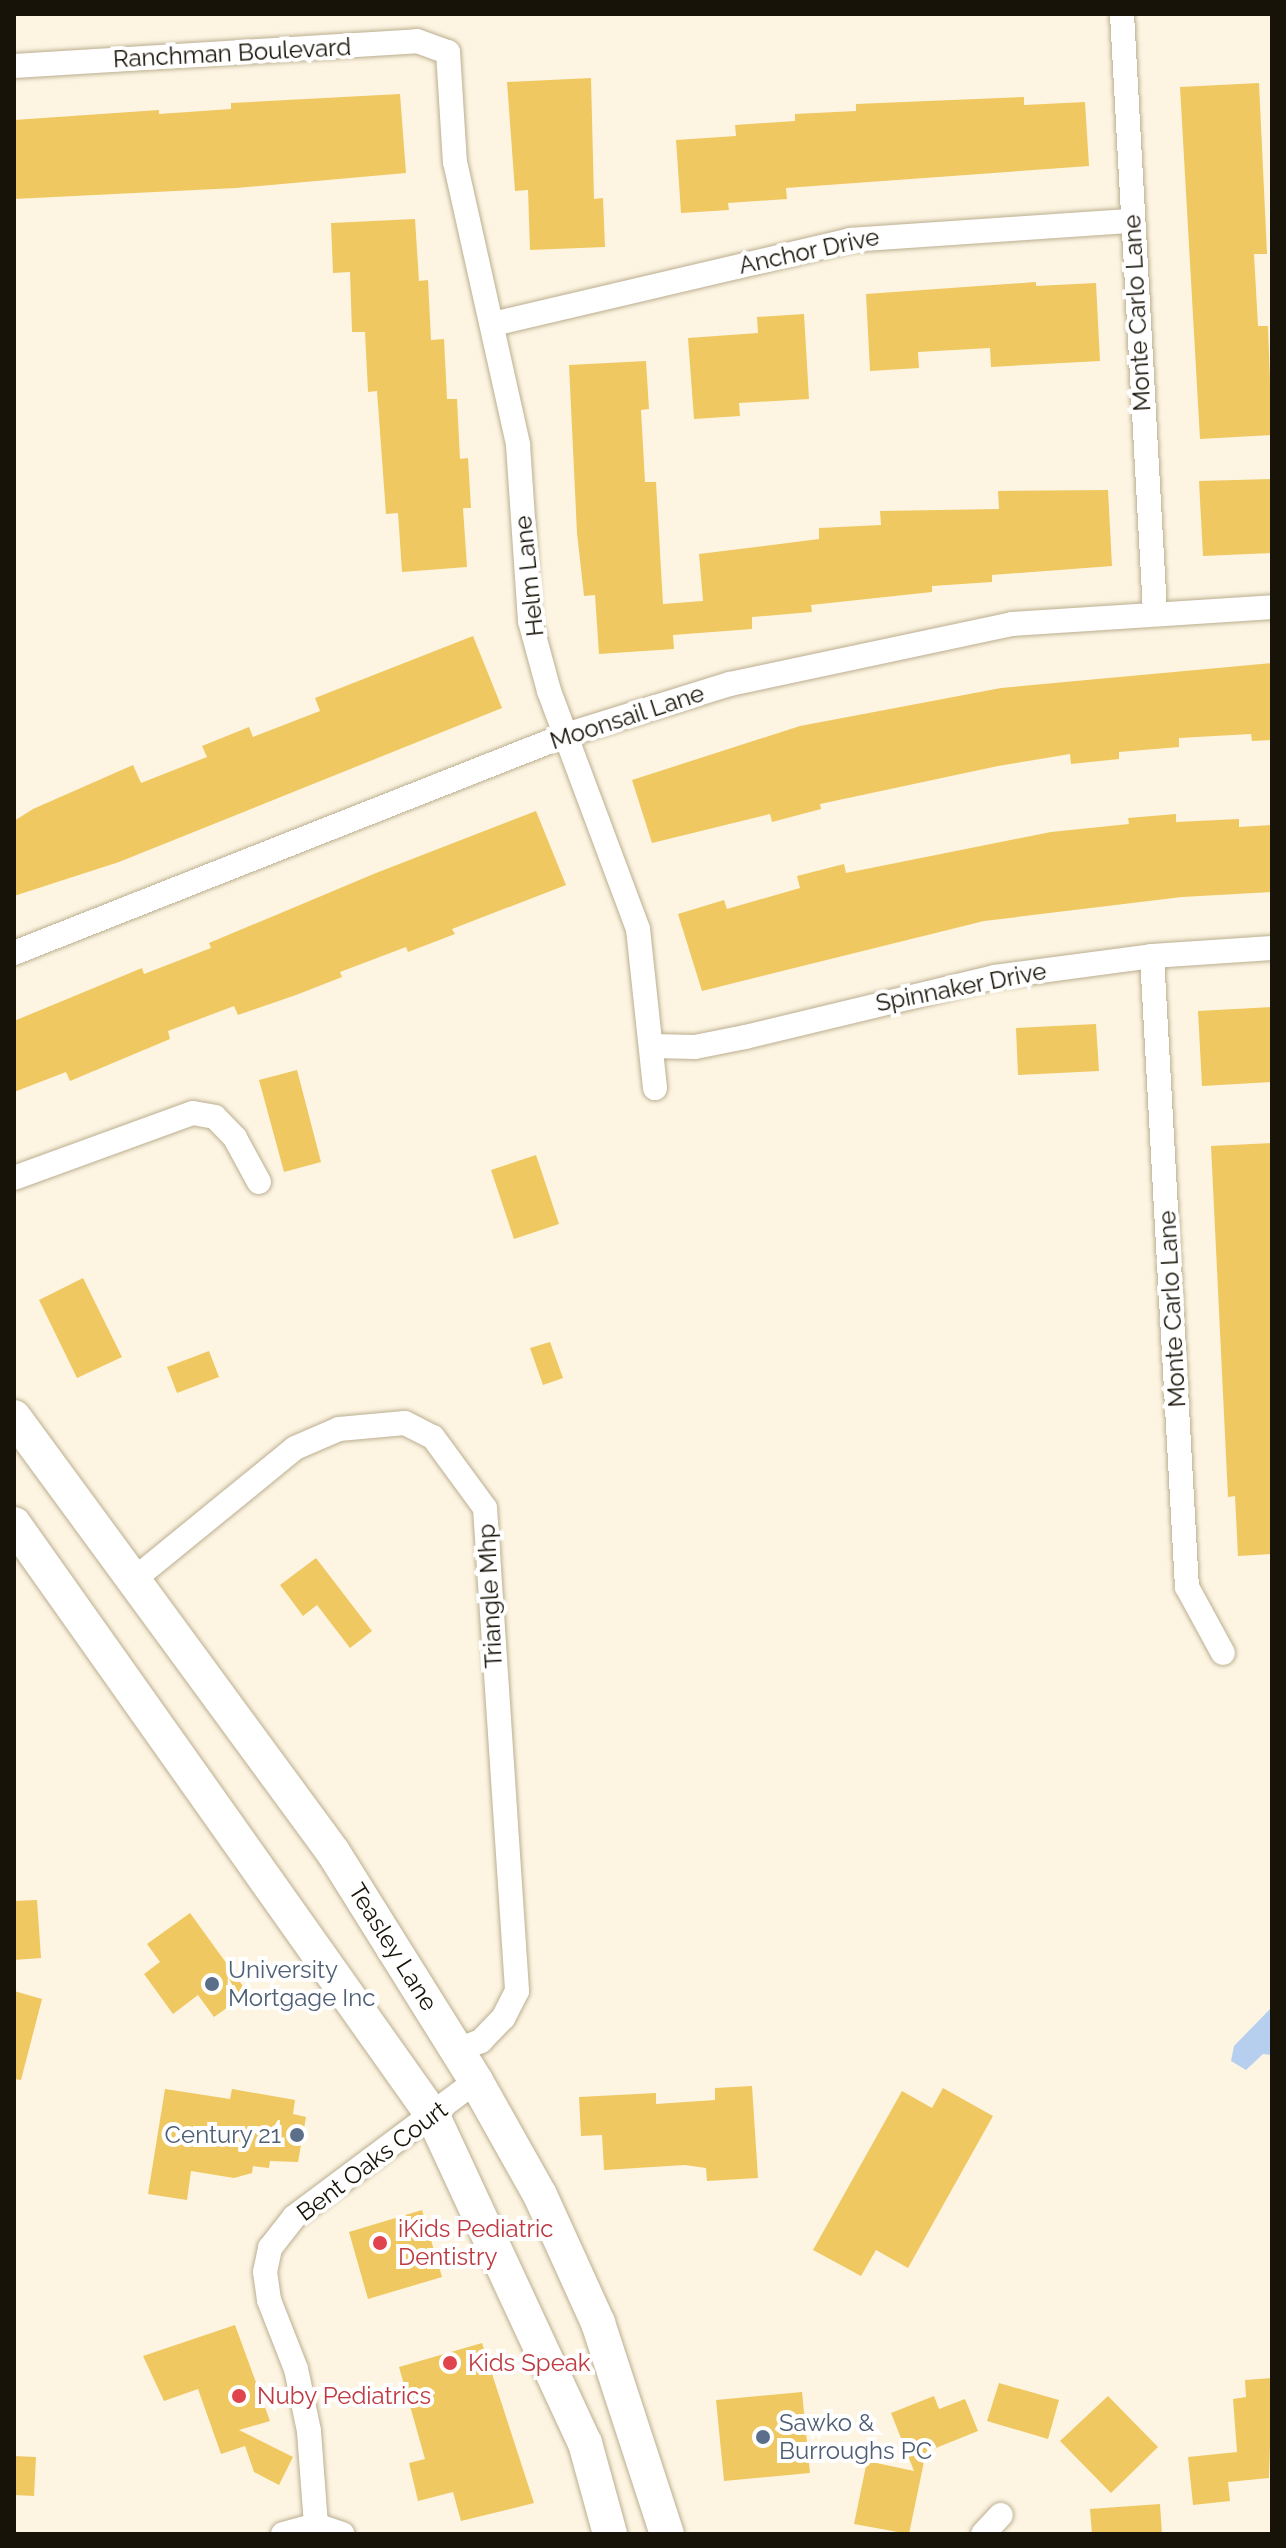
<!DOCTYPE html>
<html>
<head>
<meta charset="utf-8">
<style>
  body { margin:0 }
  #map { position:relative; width:1286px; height:2548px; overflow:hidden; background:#fdf5e2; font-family:Raleway,sans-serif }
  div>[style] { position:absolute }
  .water>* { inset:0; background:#b7cfef }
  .building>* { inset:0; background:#f0c861 }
  .roads { filter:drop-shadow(0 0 2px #bbae90) drop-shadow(0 0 2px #bbae90) }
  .street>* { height:24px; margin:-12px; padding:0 12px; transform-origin:12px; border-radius:12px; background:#fff }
  .secondary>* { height:34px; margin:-17px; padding:0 17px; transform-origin:17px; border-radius:17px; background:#fff }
  .dots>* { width:22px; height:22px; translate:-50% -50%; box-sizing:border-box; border:4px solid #fff; border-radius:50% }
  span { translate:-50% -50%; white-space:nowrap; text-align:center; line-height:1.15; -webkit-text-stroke:8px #fff; paint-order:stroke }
  .street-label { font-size:24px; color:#181308 }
  .service-label { font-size:24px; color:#4e5e75 }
  .left { translate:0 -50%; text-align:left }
  .right { translate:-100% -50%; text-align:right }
  .health-label { font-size:24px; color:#be3a42 }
  .frame { position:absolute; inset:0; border:16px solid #181308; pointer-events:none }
</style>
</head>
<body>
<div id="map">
  <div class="water">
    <i style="clip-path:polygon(1272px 2007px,1272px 2055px,1263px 2054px,1246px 2070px,1231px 2061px,1234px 2046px)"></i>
  </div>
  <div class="building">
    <i style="clip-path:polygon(591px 78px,594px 199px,603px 198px,605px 247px,530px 250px,528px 190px,515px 191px,507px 82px)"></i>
    <i style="clip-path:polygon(1259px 83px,1267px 254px,1254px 254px,1258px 326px,1268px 326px,1272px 435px,1200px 439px,1180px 87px)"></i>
    <i style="clip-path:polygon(400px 94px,406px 173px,236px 188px,14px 199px,14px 120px,159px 110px,159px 114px,231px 109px,231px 103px)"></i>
    <i style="clip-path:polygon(1024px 97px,1024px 105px,1085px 102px,1089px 166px,786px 188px,787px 199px,728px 203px,729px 210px,681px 213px,676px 140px,736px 136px,735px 125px,795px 121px,795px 114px,856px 111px,856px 104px)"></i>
    <i style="clip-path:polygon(415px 219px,419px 281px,428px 280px,431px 340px,444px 339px,447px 399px,457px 399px,460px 459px,468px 458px,471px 508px,463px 508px,467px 567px,402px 572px,398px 513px,386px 514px,377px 391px,368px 392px,365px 332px,352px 332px,350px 272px,333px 273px,331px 223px)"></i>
    <i style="clip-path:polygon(1036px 282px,1036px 286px,1096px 283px,1100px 361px,991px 367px,990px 348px,918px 352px,919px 368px,870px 371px,866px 294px)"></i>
    <i style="clip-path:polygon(804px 314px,809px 399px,739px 403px,740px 416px,694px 419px,688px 338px,758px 333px,757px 317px)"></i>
    <i style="clip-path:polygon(646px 361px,649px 409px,641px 410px,645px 482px,656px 482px,663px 604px,703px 601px,699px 554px,819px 539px,819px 528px,881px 525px,880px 511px,999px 509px,998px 491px,1108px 490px,1112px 566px,992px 575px,992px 582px,932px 586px,932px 592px,811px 605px,812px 612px,752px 617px,752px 629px,673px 635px,674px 649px,599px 654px,595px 595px,584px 596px,577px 533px,569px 365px)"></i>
    <i style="clip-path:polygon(1272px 479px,1272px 553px,1203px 556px,1199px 481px)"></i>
    <i style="clip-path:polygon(473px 636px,502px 708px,119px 862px,14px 896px,14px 821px,33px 809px,133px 765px,141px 783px,207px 757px,202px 746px,249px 727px,253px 737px,320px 711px,315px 698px)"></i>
    <i style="clip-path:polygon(1272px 663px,1272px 740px,1252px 741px,1251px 734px,1179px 738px,1179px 747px,1119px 752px,1119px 759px,1071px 764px,1070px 754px,998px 766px,820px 804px,821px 809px,772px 822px,770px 814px,652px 843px,632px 780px,800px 726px,1001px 688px)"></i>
    <i style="clip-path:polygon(536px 811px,566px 885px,452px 929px,455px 934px,408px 952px,406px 947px,340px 972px,342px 977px,296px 995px,238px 1015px,234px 1006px,168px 1031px,170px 1039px,70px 1081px,66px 1072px,14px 1092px,14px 1021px,142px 968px,144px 974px,211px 948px,209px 943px,376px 873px)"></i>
    <i style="clip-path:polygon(1176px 814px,1176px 822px,1239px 819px,1239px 827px,1272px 825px,1272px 892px,1182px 897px,984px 921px,702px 991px,678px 914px,724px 900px,727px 909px,800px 888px,797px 876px,844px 864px,846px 873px,1051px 832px,1129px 824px,1128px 818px)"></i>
    <i style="clip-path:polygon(1272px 1007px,1272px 1082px,1202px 1086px,1198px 1011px)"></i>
    <i style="clip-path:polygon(1096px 1024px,1099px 1071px,1018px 1075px,1016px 1028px)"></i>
    <i style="clip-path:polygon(297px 1070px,321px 1162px,284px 1172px,259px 1080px)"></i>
    <i style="clip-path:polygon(1272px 1143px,1272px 1554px,1238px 1556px,1235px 1496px,1228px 1497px,1211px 1146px)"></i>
    <i style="clip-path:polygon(536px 1155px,559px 1224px,514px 1239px,491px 1170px)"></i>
    <i style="clip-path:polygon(83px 1278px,122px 1357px,77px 1378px,39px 1300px)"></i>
    <i style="clip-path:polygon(550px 1342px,563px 1378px,543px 1385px,530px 1348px)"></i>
    <i style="clip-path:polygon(209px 1351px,219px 1377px,177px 1393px,167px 1367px)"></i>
    <i style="clip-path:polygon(316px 1558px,372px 1631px,350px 1648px,317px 1605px,303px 1616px,280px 1585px)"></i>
    <i style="clip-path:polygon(37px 1900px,41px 1958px,14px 1960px,14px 1901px)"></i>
    <i style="clip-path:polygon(190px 1913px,248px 1993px,214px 2017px,198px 1995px,173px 2014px,144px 1974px,160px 1962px,147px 1944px)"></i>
    <i style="clip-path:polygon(14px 1991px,42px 1999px,21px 2080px,14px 2079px)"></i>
    <i style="clip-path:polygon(752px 2086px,758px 2178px,707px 2181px,706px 2168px,685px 2165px,604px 2170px,602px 2135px,581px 2136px,579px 2097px,656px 2093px,656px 2104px,715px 2100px,715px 2088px)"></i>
    <i style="clip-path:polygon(943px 2088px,993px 2116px,908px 2268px,876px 2250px,861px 2276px,813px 2250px,902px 2091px,932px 2108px)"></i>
    <i style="clip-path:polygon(165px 2089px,230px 2099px,232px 2089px,295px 2100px,293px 2114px,306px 2117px,298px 2162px,270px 2161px,269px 2168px,253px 2166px,252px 2173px,234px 2178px,191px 2171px,187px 2200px,148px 2194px)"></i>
    <i style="clip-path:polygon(422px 2210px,442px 2277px,368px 2299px,349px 2232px)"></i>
    <i style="clip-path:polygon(235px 2325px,270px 2421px,239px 2430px,293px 2457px,279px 2485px,254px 2472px,245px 2446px,221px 2454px,198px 2389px,164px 2401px,143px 2356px)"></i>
    <i style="clip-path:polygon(482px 2343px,534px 2503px,461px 2521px,453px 2492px,418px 2501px,409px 2463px,425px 2459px,399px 2367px)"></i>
    <i style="clip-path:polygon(1272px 2378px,1269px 2478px,1228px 2482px,1230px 2501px,1193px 2505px,1188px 2457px,1237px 2452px,1233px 2399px,1246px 2397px,1245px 2380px)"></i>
    <i style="clip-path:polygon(999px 2383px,1059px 2400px,1048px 2439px,987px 2421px)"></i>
    <i style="clip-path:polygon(802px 2392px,810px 2473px,724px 2481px,716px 2400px)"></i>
    <i style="clip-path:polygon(934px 2396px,939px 2409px,965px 2399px,978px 2431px,926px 2452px,909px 2534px,854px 2524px,867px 2461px,914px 2471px,891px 2413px)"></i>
    <i style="clip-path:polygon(1108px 2396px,1158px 2447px,1111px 2493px,1060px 2441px)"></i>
    <i style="clip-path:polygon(14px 2456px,36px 2457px,34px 2496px,14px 2495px)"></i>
    <i style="clip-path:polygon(1160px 2504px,1162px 2534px,1092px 2534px,1090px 2509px)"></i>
  </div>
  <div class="roads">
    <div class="street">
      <i style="left:1122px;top:14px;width:599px;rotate:86.84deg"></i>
      <i style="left:14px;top:66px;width:404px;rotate:-3.5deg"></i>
      <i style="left:417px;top:41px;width:33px;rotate:20deg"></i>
      <i style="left:448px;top:52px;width:110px;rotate:86.4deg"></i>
      <i style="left:455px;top:162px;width:290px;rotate:77.4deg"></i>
      <i style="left:518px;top:445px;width:176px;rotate:86.1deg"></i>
      <i style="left:530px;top:621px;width:73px;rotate:74.8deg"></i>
      <i style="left:549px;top:691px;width:254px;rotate:69.5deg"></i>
      <i style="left:638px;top:929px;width:160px;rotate:83.9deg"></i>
      <i style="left:493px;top:324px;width:367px;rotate:-13.2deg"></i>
      <i style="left:850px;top:240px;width:282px;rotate:-3.9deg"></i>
      <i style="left:14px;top:953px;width:593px;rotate:-21.55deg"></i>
      <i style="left:566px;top:735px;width:172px;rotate:-17.3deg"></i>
      <i style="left:730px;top:684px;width:288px;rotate:-12deg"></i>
      <i style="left:1012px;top:624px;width:261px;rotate:-3.7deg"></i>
      <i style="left:1152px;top:956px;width:632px;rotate:86.83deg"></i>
      <i style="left:1187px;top:1587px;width:75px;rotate:61.4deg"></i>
      <i style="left:653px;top:1046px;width:42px;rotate:1.4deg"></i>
      <i style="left:695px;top:1047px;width:51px;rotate:-11.3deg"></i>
      <i style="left:745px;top:1037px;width:257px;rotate:-13.5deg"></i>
      <i style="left:995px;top:977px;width:158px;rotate:-7.6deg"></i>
      <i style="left:1152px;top:956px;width:120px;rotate:-3.8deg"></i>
      <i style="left:14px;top:1178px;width:190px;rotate:-20deg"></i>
      <i style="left:193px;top:1113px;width:22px;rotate:10deg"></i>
      <i style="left:215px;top:1117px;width:29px;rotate:46deg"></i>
      <i style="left:235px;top:1138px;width:50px;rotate:61.4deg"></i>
      <i style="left:132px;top:1581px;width:210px;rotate:-39.2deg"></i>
      <i style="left:295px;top:1448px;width:48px;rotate:-23.4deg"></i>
      <i style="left:339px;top:1429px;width:66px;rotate:-5.2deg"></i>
      <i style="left:405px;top:1423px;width:31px;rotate:27deg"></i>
      <i style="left:433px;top:1437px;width:88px;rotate:53.8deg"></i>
      <i style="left:485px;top:1508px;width:484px;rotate:86.2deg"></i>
      <i style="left:517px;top:1991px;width:30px;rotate:117deg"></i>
      <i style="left:503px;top:2018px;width:32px;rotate:134deg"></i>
      <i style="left:481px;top:2041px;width:25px;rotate:159deg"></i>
      <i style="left:316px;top:2525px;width:94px;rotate:-94.3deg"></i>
      <i style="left:309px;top:2431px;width:63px;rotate:-101.8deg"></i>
      <i style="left:296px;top:2369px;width:74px;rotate:-111.4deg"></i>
      <i style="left:269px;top:2300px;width:28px;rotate:-98deg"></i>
      <i style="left:265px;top:2272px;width:25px;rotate:-78deg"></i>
      <i style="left:270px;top:2248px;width:39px;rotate:-52deg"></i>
      <i style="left:294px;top:2217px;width:227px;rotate:-36.8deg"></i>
      <i style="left:283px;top:2534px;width:34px;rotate:-15deg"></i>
      <i style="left:316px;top:2525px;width:28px;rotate:19deg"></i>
      <i style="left:983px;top:2534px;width:26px;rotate:-47deg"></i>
    </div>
    <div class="secondary">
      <i style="left:14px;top:1417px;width:539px;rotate:53.75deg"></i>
      <i style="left:333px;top:1852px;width:270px;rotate:58deg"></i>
      <i style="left:476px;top:2081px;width:131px;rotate:60.7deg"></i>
      <i style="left:540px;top:2195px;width:141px;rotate:65.6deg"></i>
      <i style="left:598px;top:2323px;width:222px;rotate:71.9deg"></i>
      <i style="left:14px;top:1524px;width:725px;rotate:54.71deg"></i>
      <i style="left:433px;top:2116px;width:361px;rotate:65.1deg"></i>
      <i style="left:585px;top:2443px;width:94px;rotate:74.6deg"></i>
    </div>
  </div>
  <div class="dots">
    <i style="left:212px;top:1984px;background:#5c6f8a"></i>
    <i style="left:297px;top:2135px;background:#5c6f8a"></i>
    <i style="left:380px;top:2243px;background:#e0444e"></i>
    <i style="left:450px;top:2363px;background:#e0444e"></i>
    <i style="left:239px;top:2396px;background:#e0444e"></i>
    <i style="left:763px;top:2437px;background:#5c6f8a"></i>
  </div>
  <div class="street-label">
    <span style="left:232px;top:53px;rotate:-3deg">Ranchman Boulevard</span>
    <span style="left:809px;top:251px;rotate:-12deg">Anchor Drive</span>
    <span style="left:1137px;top:313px;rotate:-93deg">Monte Carlo Lane</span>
    <span style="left:529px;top:576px;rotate:-96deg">Helm Lane</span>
    <span style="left:627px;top:717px;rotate:-18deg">Moonsail Lane</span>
    <span style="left:961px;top:987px;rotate:-11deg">Spinnaker Drive</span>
    <span style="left:1172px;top:1309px;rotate:-93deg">Monte Carlo Lane</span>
    <span style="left:490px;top:1596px;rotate:-93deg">Triangle Mhp</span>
    <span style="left:393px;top:1947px;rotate:58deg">Teasley Lane</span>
    <span style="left:372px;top:2161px;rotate:-37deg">Bent Oaks Court</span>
  </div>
  <div class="service-label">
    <span class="left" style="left:228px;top:1984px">University<br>Mortgage Inc</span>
    <span class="right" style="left:281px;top:2135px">Century 21</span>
    <span class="left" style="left:779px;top:2437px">Sawko &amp;<br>Burroughs PC</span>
  </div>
  <div class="health-label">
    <span class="left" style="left:398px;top:2243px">iKids Pediatric<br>Dentistry</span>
    <span class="left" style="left:468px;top:2363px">Kids Speak</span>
    <span class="left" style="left:257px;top:2396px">Nuby Pediatrics</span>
  </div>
  <div class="frame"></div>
</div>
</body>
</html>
